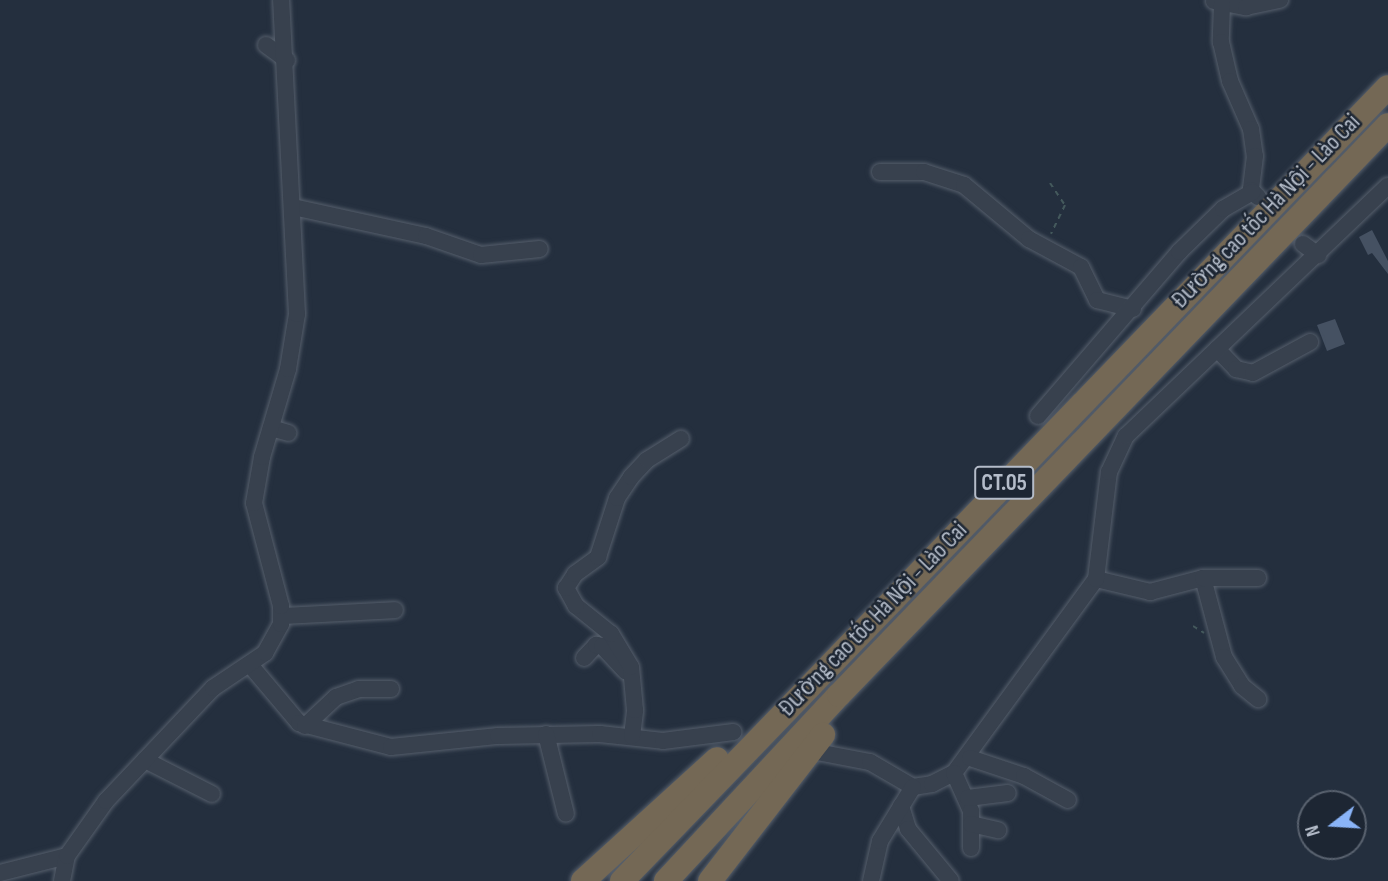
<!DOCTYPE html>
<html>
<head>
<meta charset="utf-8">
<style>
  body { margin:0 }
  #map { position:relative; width:1388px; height:881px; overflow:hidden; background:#242f3e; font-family:"Sofia Sans Condensed",sans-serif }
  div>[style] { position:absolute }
  .building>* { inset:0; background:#455162 }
  .path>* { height:2px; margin-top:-1px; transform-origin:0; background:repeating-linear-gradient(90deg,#44595c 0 5px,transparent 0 10px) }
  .roads { filter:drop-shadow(0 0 2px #565f6c) drop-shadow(0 0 2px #565f6c) }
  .minor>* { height:16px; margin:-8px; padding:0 8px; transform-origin:8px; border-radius:8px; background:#38414e }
  .highway>* { height:24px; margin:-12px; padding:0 12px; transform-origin:12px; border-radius:12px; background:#746855 }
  span { translate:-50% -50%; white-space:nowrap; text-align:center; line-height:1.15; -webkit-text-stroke:5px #1d2633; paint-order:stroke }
  .shield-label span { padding:2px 5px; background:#1d2633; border:2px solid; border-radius:5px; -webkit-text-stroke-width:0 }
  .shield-label { font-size:23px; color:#b4bcc9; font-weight:700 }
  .street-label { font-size:24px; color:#b4bcc9 }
  .north { position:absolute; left:1297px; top:790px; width:70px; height:70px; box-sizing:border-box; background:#1d2633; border:2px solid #59626f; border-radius:50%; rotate:253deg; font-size:19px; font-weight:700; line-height:28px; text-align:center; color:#b4bcc9 }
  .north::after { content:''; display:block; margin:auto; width:24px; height:32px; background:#8ab4f8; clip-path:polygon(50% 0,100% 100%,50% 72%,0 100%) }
</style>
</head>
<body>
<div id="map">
  <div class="building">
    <i style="clip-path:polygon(1372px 230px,1388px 261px,1388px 274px,1372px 253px,1368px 255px,1359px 237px)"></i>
    <i style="clip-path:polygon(1335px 319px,1345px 344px,1327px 351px,1317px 325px)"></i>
  </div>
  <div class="path">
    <i style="left:1050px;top:183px;width:27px;rotate:56deg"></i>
    <i style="left:1065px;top:205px;width:32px;rotate:116deg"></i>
    <i style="left:1193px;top:626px;width:13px;rotate:32deg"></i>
  </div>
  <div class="roads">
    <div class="minor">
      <i style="left:1214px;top:1px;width:33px;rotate:11deg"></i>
      <i style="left:1246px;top:7px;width:35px;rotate:-12deg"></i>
      <i style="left:1222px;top:4px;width:38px;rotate:92deg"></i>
      <i style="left:1221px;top:42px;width:40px;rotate:77deg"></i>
      <i style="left:1230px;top:81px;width:52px;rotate:66.4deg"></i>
      <i style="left:1251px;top:129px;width:27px;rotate:82deg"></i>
      <i style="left:1255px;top:156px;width:34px;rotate:97deg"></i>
      <i style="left:1251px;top:190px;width:10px;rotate:45deg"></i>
      <i style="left:266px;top:45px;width:26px;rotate:36deg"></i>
      <i style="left:880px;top:172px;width:44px"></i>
      <i style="left:924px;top:172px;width:42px;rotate:18deg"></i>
      <i style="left:964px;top:185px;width:85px;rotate:39.7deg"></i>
      <i style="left:1029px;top:239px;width:59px;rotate:28.3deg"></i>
      <i style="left:1081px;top:267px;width:37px;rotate:64deg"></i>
      <i style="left:1097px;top:300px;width:37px;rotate:14deg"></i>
      <i style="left:293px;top:207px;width:136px;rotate:12.3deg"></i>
      <i style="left:426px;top:236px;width:58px;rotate:19.1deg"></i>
      <i style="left:481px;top:255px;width:59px;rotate:-5.8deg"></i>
      <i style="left:1303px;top:244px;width:19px;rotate:36deg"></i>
      <i style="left:1217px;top:349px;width:28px;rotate:46deg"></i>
      <i style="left:1236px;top:369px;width:17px;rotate:13deg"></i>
      <i style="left:1253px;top:373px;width:65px;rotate:-28.5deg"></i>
      <i style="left:1038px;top:416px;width:216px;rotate:-49.3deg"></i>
      <i style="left:1179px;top:252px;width:62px;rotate:-44.3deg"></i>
      <i style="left:1223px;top:209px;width:34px;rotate:-30deg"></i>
      <i style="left:271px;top:428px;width:18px;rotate:16deg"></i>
      <i style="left:1203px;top:578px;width:82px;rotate:75.1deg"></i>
      <i style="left:1224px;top:657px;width:34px;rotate:58deg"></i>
      <i style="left:1242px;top:686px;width:21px;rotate:39deg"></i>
      <i style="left:1096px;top:579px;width:56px;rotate:13.5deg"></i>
      <i style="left:1150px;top:592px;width:55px;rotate:-14.8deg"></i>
      <i style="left:1203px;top:578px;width:55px"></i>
      <i style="left:282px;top:616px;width:113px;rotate:-3deg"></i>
      <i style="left:584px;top:658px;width:18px;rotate:-47deg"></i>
      <i style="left:596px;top:645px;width:6px;rotate:9deg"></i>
      <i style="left:602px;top:646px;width:35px;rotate:47deg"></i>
      <i style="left:251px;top:666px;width:75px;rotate:49.9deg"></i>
      <i style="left:299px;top:723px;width:95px;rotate:14.6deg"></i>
      <i style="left:391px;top:747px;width:108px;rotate:-5.9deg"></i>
      <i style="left:498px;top:736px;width:102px;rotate:-1.1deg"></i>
      <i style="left:600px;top:734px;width:63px;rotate:6.3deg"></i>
      <i style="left:663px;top:741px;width:71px;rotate:-7.3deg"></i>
      <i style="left:305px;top:726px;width:42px;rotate:-43.1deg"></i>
      <i style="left:336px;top:697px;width:24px;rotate:-19deg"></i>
      <i style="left:359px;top:689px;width:32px"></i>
      <i style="left:546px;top:734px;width:82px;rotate:76deg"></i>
      <i style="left:632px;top:736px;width:26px;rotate:-83deg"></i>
      <i style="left:635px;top:710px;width:43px;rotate:-95.3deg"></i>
      <i style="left:631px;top:667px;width:39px;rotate:-121deg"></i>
      <i style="left:611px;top:634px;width:45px;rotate:-141.3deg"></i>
      <i style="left:576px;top:606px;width:21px;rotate:-119deg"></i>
      <i style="left:566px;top:588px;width:17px;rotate:-57deg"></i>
      <i style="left:575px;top:574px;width:29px;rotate:-36deg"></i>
      <i style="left:598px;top:557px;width:62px;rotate:-72.1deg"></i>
      <i style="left:617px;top:498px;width:25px;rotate:-56deg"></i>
      <i style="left:631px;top:477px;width:23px;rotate:-47deg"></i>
      <i style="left:647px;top:460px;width:40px;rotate:-32deg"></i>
      <i style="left:817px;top:752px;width:54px;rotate:10.7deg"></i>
      <i style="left:870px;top:762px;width:50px;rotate:30.2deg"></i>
      <i style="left:913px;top:787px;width:19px;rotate:-9deg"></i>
      <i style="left:932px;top:784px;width:25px;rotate:-27deg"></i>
      <i style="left:954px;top:773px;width:240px;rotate:-53.8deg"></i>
      <i style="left:1096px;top:579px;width:108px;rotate:-83.1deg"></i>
      <i style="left:1109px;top:472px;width:40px;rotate:-65deg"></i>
      <i style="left:1126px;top:436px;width:362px;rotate:-43.7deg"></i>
      <i style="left:970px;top:758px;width:57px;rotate:18.4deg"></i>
      <i style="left:1024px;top:776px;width:50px;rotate:28.6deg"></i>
      <i style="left:145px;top:760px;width:75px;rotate:26.9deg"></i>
      <i style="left:954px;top:773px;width:42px;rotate:65.9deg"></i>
      <i style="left:971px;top:811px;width:37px;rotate:90deg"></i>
      <i style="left:968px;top:798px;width:40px;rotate:-7.1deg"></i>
      <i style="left:901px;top:806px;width:24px;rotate:73deg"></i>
      <i style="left:908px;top:829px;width:67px;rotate:50.4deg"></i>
      <i style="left:971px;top:824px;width:28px;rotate:13deg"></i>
      <i style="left:0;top:873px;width:69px;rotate:-14.2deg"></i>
      <i style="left:62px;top:881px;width:25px;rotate:-79deg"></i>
      <i style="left:67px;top:856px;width:67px;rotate:-54.7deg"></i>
      <i style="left:106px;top:801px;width:156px;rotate:-46.6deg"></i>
      <i style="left:213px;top:688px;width:63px;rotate:-33.9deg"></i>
      <i style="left:265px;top:653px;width:33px;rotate:-61deg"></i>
      <i style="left:281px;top:624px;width:18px;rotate:-90deg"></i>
      <i style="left:281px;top:606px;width:106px;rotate:-104.7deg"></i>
      <i style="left:254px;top:503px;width:47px;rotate:-80.1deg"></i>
      <i style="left:262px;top:457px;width:92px;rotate:-73.5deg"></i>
      <i style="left:288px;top:369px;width:56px;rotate:-80.7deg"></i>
      <i style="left:297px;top:314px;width:314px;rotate:-92.9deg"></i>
      <i style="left:871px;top:881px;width:41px;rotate:-77.3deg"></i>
      <i style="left:880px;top:841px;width:63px;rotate:-58.6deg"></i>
    </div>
    <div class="highway">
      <i style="left:583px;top:881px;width:181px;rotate:-42.3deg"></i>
      <i style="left:622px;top:881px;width:1103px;rotate:-46.03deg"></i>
      <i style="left:666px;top:881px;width:254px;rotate:-47.1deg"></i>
      <i style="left:839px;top:695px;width:791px;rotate:-46.08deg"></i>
      <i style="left:710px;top:881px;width:185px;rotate:-52.3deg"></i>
    </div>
  </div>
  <div class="shield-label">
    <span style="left:1004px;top:483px">CT.05</span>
  </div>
  <div class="street-label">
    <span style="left:1266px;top:211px;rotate:-46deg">Đường cao tốc Hà Nội - Lào Cai</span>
    <span style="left:873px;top:619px;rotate:-46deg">Đường cao tốc Hà Nội - Lào Cai</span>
  </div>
  <div class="north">N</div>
</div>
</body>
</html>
